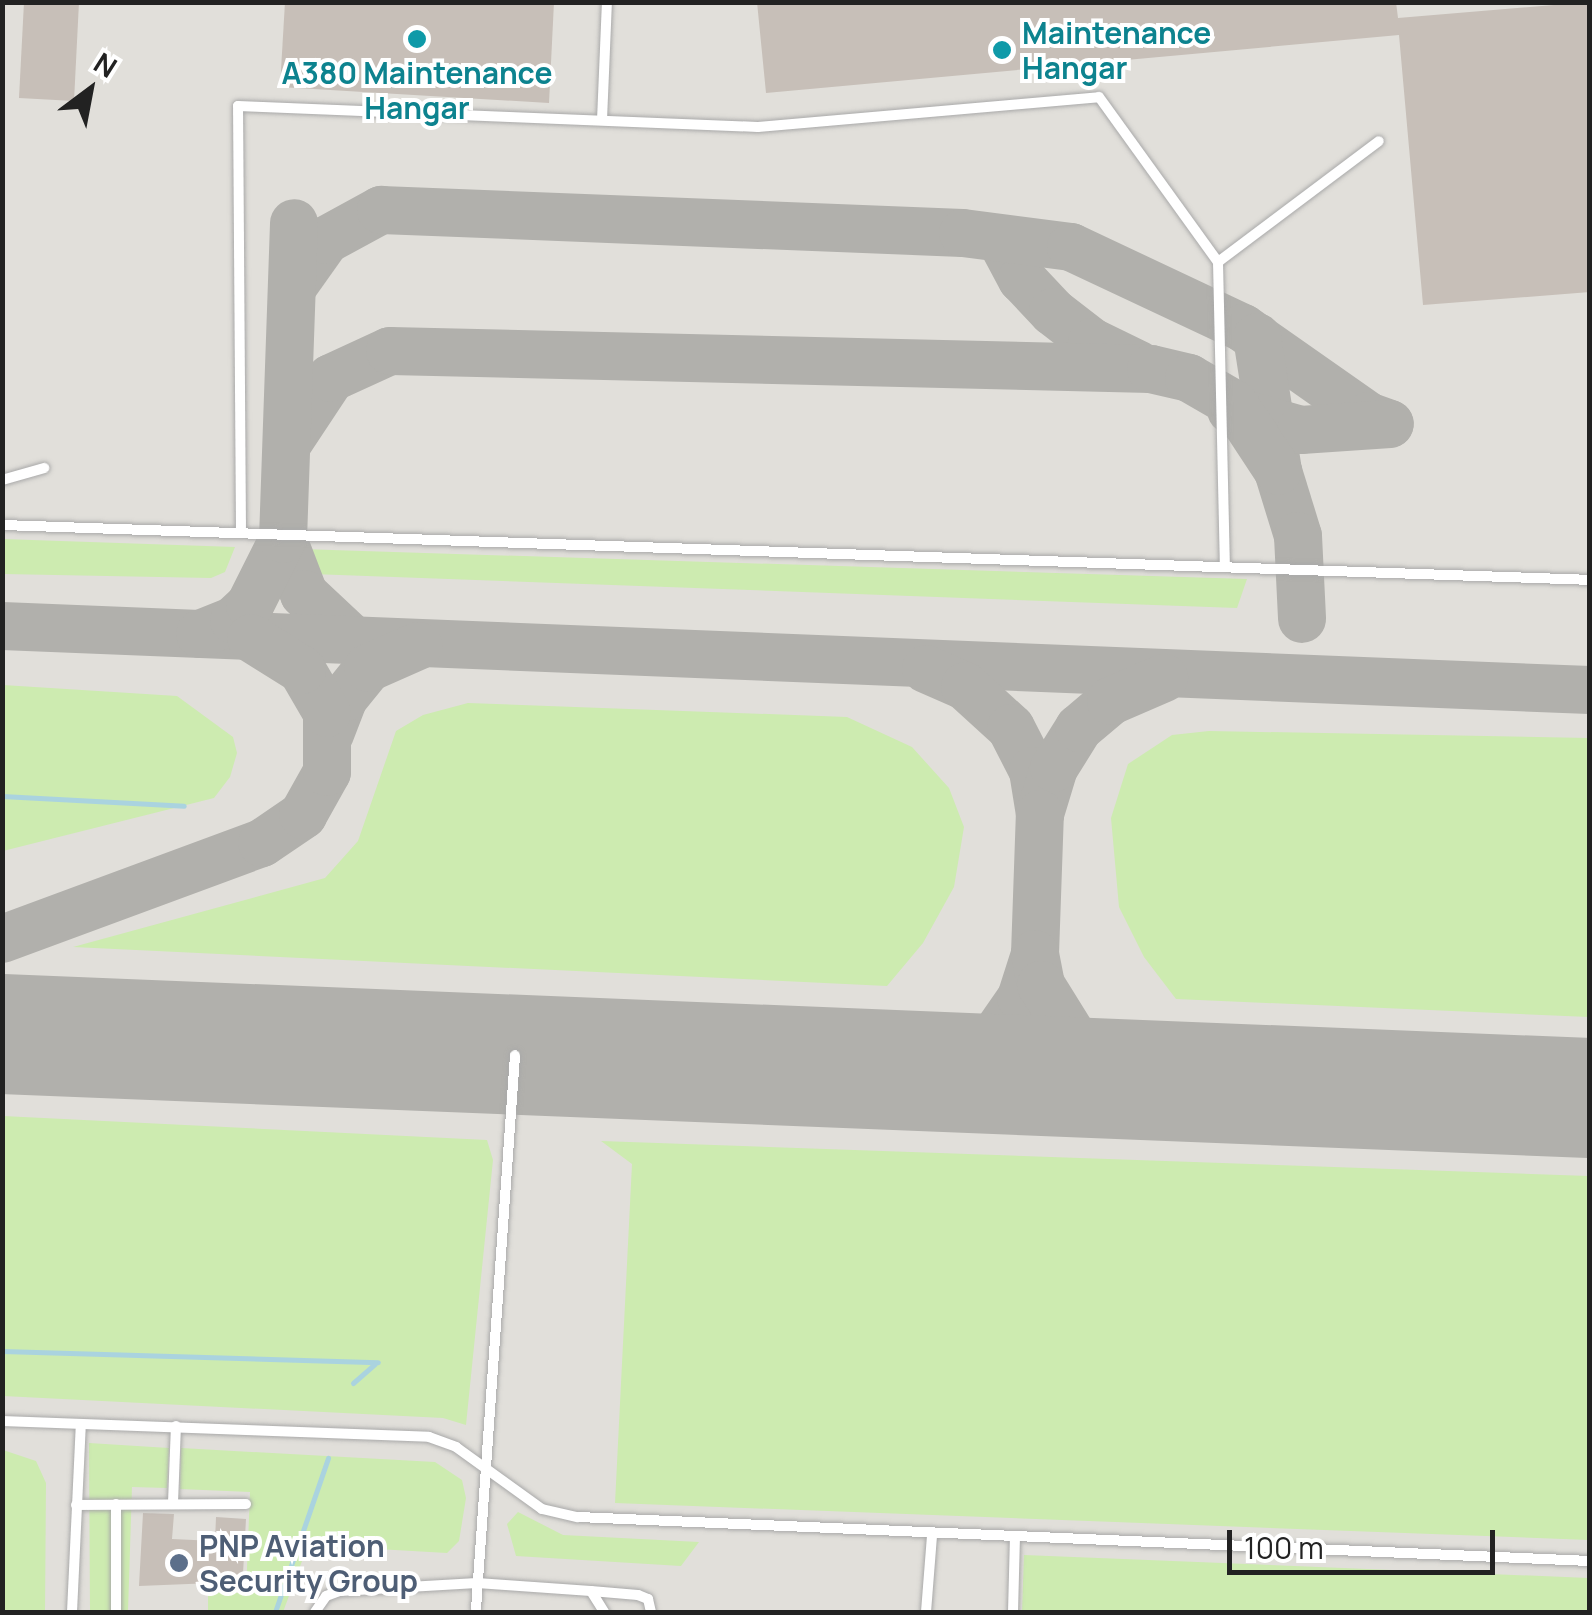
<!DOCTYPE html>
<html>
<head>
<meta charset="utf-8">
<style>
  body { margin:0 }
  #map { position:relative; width:1592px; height:1615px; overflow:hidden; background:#f2efe9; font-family:Manrope,sans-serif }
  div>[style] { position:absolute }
  .airport>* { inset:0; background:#e1dfda }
  .grass>* { inset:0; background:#cdebb0 }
  .stream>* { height:5px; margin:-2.5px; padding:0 2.5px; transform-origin:2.5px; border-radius:2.5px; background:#aad3df }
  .taxiway>* { height:48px; margin:-24px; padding:0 24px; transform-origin:24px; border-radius:24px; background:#b1b0ac }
  .runway>* { height:120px; margin:-60px; padding:0 60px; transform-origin:60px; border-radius:60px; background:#b1b0ac }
  .building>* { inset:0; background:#c7bfb8 }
  .roads { filter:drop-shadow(0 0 2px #a9a9a9) drop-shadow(0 0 2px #a9a9a9) }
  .service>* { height:10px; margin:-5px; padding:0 5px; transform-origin:5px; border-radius:5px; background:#fff }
  .dots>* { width:28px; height:28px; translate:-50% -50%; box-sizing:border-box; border:5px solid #fff; border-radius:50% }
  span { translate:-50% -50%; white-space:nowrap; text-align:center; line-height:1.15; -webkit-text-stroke:8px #fff; paint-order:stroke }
  .culture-label { font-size:30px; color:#0d838f; font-weight:700 }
  .left { translate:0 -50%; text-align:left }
  .service-label { font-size:30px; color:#4e5e75; font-weight:700 }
  .frame { position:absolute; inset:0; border:5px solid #222; pointer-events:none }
  .north { position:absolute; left:40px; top:40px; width:100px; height:100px; -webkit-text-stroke:8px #fff; paint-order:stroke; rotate:32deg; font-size:28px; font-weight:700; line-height:40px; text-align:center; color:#222 }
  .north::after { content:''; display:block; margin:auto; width:35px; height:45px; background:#222; clip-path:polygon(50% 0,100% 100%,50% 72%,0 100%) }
  .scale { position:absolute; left:1227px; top:1530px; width:268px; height:45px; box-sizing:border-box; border:5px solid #222; border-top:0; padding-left:12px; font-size:30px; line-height:35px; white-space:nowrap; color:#222; -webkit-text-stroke:8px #fff; paint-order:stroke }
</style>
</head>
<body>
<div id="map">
  <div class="airport">
    <i style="clip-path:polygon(3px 3px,1589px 3px,1589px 1612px,3px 1612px)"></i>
  </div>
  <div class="grass">
    <i style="clip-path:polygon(3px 539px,235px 547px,225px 572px,211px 578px,3px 574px)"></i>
    <i style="clip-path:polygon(301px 549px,1247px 579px,1237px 608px,312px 574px)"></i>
    <i style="clip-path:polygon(3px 685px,177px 696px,233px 737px,237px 753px,230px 777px,214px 798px,3px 851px)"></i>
    <i style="clip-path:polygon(468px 703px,847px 717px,912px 747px,949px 788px,964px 827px,954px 887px,923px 943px,887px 986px,73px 947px,325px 878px,358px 841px,396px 731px,423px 715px)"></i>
    <i style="clip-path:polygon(1209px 731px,1589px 738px,1589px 1017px,1176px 999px,1144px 957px,1119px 907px,1111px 818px,1128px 764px,1172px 735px)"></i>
    <i style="clip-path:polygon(3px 1116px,487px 1140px,493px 1160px,466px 1425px,443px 1418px,3px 1396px)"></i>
    <i style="clip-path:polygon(601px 1141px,1589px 1176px,1589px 1540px,615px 1503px,632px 1164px)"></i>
    <i style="clip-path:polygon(89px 1443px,169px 1448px,167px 1488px,132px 1487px,128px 1612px,90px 1612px)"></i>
    <i style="clip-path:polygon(181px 1448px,435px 1462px,462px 1480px,466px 1498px,459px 1541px,447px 1553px,308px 1545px,283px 1612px,208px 1612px,208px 1592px,246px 1593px,250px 1492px,180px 1489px)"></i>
    <i style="clip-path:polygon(3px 1450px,36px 1461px,46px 1483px,45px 1612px,3px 1612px)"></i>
    <i style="clip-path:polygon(518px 1512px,563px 1535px,699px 1542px,681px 1566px,516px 1556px,507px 1524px)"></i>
    <i style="clip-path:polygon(1024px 1555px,1589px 1578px,1589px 1612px,1022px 1612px)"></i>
  </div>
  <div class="stream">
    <i style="left:2px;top:796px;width:182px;rotate:3.1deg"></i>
    <i style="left:2px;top:1351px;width:376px;rotate:1.7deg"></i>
    <i style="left:353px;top:1383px;width:29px;rotate:-41deg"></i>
    <i style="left:275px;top:1612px;width:163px;rotate:-71deg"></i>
  </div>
  <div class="taxiway">
    <i style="left:1003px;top:244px;width:40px;rotate:62deg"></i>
    <i style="left:1022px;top:279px;width:45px;rotate:46.8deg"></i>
    <i style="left:1053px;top:312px;width:49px;rotate:37.6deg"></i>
    <i style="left:1092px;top:342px;width:52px;rotate:26.1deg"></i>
    <i style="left:292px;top:288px;width:59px;rotate:-54.7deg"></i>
    <i style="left:326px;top:240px;width:63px;rotate:-28.6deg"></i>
    <i style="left:381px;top:210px;width:582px;rotate:2.26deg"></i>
    <i style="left:963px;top:233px;width:109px;rotate:7.4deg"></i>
    <i style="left:1071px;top:247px;width:190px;rotate:25.2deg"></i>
    <i style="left:1243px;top:328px;width:153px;rotate:35.1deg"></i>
    <i style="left:1368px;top:416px;width:23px;rotate:20deg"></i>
    <i style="left:1257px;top:337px;width:136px;rotate:81.1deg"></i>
    <i style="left:1278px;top:471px;width:68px;rotate:72.9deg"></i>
    <i style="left:1298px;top:536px;width:83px;rotate:87.2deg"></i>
    <i style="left:1231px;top:410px;width:73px;rotate:15.9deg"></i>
    <i style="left:1301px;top:430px;width:89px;rotate:-3.9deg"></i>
    <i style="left:288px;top:443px;width:78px;rotate:-56.5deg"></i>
    <i style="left:331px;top:378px;width:65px;rotate:-24.6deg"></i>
    <i style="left:390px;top:351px;width:761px;rotate:1.35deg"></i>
    <i style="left:1151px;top:369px;width:39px;rotate:13deg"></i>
    <i style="left:1189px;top:378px;width:52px;rotate:30deg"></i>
    <i style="left:1234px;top:404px;width:80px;rotate:56.7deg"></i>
    <i style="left:283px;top:539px;width:59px;rotate:69.1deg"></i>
    <i style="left:304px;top:594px;width:67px;rotate:43.2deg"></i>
    <i style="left:2px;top:626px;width:1589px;rotate:2.31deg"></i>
    <i style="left:200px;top:634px;width:37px;rotate:-22deg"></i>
    <i style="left:234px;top:620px;width:22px;rotate:-43deg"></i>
    <i style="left:250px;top:605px;width:74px;rotate:-63.4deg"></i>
    <i style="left:283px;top:539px;width:316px;rotate:-88deg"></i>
    <i style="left:926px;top:669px;width:43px;rotate:23.6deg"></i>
    <i style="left:965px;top:686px;width:62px;rotate:42.4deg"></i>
    <i style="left:1011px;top:728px;width:48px;rotate:62.9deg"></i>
    <i style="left:1033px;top:771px;width:44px;rotate:80.8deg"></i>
    <i style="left:1040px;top:814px;width:48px;rotate:-73.1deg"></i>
    <i style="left:1054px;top:768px;width:47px;rotate:-58deg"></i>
    <i style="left:1079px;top:728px;width:42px;rotate:-40.2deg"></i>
    <i style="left:1111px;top:701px;width:58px;rotate:-23.5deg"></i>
    <i style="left:330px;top:734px;width:39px;rotate:-69deg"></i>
    <i style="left:344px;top:698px;width:38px;rotate:-51deg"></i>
    <i style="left:368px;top:668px;width:55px;rotate:-23.7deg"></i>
    <i style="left:2px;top:939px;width:277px;rotate:-20.3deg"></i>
    <i style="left:262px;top:843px;width:50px;rotate:-34.3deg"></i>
    <i style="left:303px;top:815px;width:49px;rotate:-60.8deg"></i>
    <i style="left:327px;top:772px;width:59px;rotate:-90deg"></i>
    <i style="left:327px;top:713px;width:50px;rotate:-120.2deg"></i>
    <i style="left:302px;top:670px;width:60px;rotate:-147.9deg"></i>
    <i style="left:1035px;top:954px;width:140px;rotate:-88deg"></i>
    <i style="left:902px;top:1071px;width:98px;rotate:-20.3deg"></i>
    <i style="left:994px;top:1037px;width:47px;rotate:-55.3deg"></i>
    <i style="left:1021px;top:998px;width:46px;rotate:-72.3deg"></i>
    <i style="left:1035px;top:954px;width:32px;rotate:79deg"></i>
    <i style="left:1041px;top:985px;width:72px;rotate:58.1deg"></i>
    <i style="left:1079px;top:1046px;width:85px;rotate:25.1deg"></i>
  </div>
  <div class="runway">
    <i style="left:2px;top:1034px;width:1589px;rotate:2.31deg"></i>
  </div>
  <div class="building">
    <i style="clip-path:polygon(24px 2px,79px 2px,74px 101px,19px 98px)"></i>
    <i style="clip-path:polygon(285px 2px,554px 2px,549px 103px,280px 87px)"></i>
    <i style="clip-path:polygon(757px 2px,1396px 2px,1398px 18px,1590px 2px,1590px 292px,1423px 305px,1399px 35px,766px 93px)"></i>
    <i style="clip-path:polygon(143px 1513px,174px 1514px,172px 1539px,215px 1541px,216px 1517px,246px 1519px,242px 1592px,213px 1591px,213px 1583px,139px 1586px)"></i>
  </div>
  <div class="roads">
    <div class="service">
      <i style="left:602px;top:120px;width:118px;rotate:-87.6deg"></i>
      <i style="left:1218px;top:262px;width:201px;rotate:-36.9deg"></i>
      <i style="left:2px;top:480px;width:44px;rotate:-15.9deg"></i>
      <i style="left:2px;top:525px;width:1589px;rotate:1.98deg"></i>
      <i style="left:241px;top:531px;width:425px;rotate:-90.4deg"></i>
      <i style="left:238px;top:106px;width:520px;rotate:2.31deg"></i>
      <i style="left:758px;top:127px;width:342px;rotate:-5deg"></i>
      <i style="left:1099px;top:97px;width:203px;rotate:54.2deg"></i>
      <i style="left:1218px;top:262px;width:302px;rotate:88.7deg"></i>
      <i style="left:2px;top:1421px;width:427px;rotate:2.1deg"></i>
      <i style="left:429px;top:1437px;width:29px;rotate:20deg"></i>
      <i style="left:456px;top:1447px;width:106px;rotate:35.8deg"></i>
      <i style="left:542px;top:1509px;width:37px;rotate:13deg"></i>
      <i style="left:578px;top:1517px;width:1013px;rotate:2.49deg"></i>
      <i style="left:173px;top:1503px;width:77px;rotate:-87.8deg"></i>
      <i style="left:116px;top:1504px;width:108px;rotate:90deg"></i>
      <i style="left:76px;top:1505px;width:170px;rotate:-0.3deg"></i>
      <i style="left:591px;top:1591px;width:47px;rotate:4.9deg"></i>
      <i style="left:638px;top:1595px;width:11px;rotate:22deg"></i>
      <i style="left:648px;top:1599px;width:13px;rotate:77deg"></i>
      <i style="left:476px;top:1609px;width:555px;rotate:-85.97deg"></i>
      <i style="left:72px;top:1612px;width:188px;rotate:-87.3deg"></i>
      <i style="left:315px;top:1612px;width:19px;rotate:-55deg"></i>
      <i style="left:326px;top:1596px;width:15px;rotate:-20deg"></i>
      <i style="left:340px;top:1591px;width:137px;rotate:-3.3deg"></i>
      <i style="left:477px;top:1583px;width:114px;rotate:4deg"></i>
      <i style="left:591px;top:1591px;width:25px;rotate:58deg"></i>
      <i style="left:926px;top:1612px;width:76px;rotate:-85.5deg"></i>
      <i style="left:1013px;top:1612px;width:74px;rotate:-88.5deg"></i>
    </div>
  </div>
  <div class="dots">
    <i style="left:417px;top:39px;background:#0f9aa8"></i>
    <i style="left:1002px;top:50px;background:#0f9aa8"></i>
    <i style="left:179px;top:1563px;background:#5c6f8a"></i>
  </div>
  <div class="culture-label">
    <span class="left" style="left:1022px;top:50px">Maintenance<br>Hangar</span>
    <span style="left:417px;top:90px">A380 Maintenance<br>Hangar</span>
  </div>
  <div class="service-label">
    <span class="left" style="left:199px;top:1563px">PNP Aviation<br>Security Group</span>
  </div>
  <div class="frame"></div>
  <div class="north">N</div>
  <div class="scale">100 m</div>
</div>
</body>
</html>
